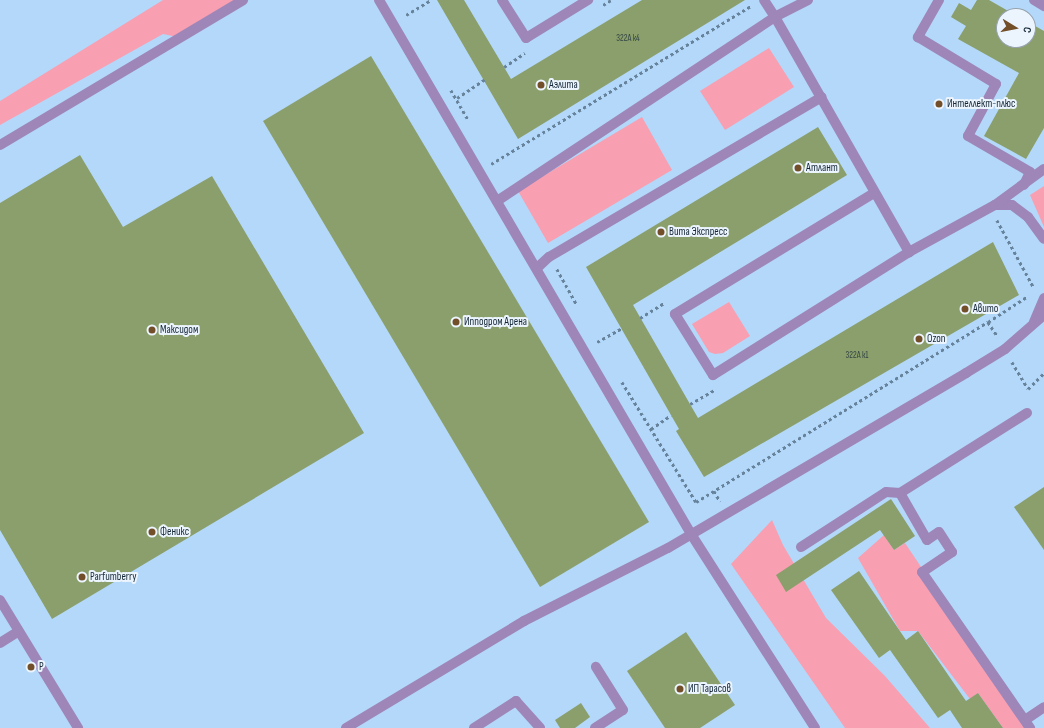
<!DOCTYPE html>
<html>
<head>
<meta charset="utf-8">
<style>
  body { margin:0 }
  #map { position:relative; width:1044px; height:728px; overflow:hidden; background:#b3d8f9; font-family:"Sofia Sans Condensed",sans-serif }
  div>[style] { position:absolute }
  .green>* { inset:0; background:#f99fb2 }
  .building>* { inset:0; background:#8b9f6c }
  .path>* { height:2.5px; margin-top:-1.25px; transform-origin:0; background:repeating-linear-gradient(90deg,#67829b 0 3px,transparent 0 6px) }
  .lane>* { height:10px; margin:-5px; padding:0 5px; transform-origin:5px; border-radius:5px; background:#9e86b9 }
  .street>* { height:10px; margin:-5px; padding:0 5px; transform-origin:5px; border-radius:5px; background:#9e86b9 }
  .dots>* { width:11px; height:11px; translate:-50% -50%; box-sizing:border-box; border:2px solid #ecf5fe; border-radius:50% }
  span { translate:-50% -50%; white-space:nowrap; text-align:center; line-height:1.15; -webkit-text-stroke:4px #ecf5fe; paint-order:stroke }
  .number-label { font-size:9px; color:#324544 }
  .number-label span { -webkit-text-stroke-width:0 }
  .poi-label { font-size:11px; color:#152736 }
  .left { translate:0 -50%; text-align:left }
  .north { position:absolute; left:996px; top:8px; width:40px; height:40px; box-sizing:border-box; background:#ecf5fe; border:1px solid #96a3ae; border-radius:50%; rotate:100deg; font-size:11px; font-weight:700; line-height:16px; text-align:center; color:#152736 }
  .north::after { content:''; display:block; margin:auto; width:14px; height:18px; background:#734f29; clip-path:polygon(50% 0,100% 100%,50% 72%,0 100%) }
</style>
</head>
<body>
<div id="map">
  <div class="green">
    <i style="clip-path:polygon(163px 0,239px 0,187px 39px,163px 34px,0 125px,0 101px)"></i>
    <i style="clip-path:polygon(769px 48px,794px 87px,725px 130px,700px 91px)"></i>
    <i style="clip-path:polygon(642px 117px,672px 170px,548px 243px,518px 191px)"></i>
    <i style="clip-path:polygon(1044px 186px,1044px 227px,1030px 195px)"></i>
    <i style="clip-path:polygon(729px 302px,750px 336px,723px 353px,715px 354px,709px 352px,692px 324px)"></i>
    <i style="clip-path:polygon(772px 520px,783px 545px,826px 618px,885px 676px,930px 728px,845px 728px,731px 564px)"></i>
    <i style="clip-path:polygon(884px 535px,894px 550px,905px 543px,1029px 728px,1003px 728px,978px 693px,970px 699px,918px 631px,900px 631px,858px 558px)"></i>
  </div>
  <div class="building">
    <i style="clip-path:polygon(437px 0,464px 0,511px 79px,642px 0,745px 0,518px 139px)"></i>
    <i style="clip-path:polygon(977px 0,989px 0,1017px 16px,1004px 16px,1004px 40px,1028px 40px,1028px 22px,1044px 31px,1044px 128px,1026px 159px,984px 136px,1019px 73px,958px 39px,966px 26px,951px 17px,959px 3px,971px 10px)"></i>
    <i style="clip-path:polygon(371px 56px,649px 522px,540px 587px,263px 121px)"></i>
    <i style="clip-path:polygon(818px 127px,847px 175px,633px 305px,698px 418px,993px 242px,1019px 295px,704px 477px,676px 431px,679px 429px,586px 267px)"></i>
    <i style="clip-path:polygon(80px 155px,123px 227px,212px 176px,364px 433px,52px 619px,0 530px,0 203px)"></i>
    <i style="clip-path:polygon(1044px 487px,1044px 550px,1014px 507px)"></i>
    <i style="clip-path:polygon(891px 499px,915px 536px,894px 550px,880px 530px,786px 592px,776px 575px)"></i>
    <i style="clip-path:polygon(859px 571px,906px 640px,918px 631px,966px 701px,978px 693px,1003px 728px,962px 728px,950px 710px,938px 718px,890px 650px,879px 658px,831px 590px)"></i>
    <i style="clip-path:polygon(686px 632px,735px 705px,700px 728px,665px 728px,627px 671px)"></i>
    <i style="clip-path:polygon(581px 703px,590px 717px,575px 728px,560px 728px,555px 720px)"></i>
  </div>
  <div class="path">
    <i style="left:603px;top:5px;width:9px;rotate:-32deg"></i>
    <i style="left:406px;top:15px;width:29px;rotate:-31deg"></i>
    <i style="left:504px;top:67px;width:25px;rotate:-34deg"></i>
    <i style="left:451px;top:90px;width:34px;rotate:60deg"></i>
    <i style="left:457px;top:98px;width:34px;rotate:-34deg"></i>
    <i style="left:491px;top:164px;width:304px;rotate:-31.3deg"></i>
    <i style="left:997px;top:220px;width:77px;rotate:61.4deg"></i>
    <i style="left:557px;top:269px;width:41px;rotate:60.9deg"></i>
    <i style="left:640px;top:318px;width:28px;rotate:-32deg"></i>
    <i style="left:988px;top:322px;width:48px;rotate:-33deg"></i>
    <i style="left:597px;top:342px;width:29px;rotate:-29deg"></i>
    <i style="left:1012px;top:362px;width:31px;rotate:59deg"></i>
    <i style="left:1028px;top:389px;width:23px;rotate:-45deg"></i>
    <i style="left:622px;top:382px;width:141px;rotate:58.3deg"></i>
    <i style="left:696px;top:502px;width:343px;rotate:-31.7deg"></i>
    <i style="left:988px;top:322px;width:18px;rotate:56deg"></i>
    <i style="left:690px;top:404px;width:28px;rotate:-30deg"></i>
    <i style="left:651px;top:429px;width:24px;rotate:-35deg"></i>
    <i style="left:714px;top:491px;width:12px;rotate:59deg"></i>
  </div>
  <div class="lane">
    <i style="left:502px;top:0;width:45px;rotate:57.7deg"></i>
    <i style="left:526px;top:38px;width:73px;rotate:-31.5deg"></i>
    <i style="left:808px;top:0;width:37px;rotate:153deg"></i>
    <i style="left:775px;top:17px;width:271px;rotate:60.3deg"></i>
    <i style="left:909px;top:252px;width:98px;rotate:-28.7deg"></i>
    <i style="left:995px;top:205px;width:17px"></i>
    <i style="left:1012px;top:205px;width:20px;rotate:37deg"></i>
    <i style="left:1028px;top:217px;width:27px;rotate:54deg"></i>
    <i style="left:939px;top:0;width:43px;rotate:119.6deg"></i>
    <i style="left:918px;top:37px;width:91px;rotate:31.1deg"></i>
    <i style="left:996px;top:84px;width:59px;rotate:118.3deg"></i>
    <i style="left:968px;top:136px;width:72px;rotate:30.1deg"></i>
    <i style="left:1030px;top:172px;width:14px;rotate:115deg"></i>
    <i style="left:1034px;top:0;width:12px;rotate:31deg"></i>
    <i style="left:874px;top:193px;width:233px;rotate:148.7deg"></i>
    <i style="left:675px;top:314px;width:72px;rotate:58.1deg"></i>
    <i style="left:713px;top:375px;width:231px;rotate:-32.1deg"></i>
    <i style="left:497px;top:201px;width:333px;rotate:-33.5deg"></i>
    <i style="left:775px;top:17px;width:20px;rotate:-123deg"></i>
    <i style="left:995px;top:205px;width:61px;rotate:-36.3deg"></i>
    <i style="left:537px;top:268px;width:16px;rotate:-43deg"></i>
    <i style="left:549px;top:257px;width:316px;rotate:-30.4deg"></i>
    <i style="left:1034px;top:322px;width:26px;rotate:-67deg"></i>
    <i style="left:1027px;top:413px;width:150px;rotate:147.8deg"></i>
    <i style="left:900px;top:493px;width:54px;rotate:60.1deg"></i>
    <i style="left:927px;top:540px;width:14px;rotate:-34deg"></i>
    <i style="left:939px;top:532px;width:24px;rotate:57deg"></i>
    <i style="left:952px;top:552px;width:36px;rotate:146deg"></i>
    <i style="left:922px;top:572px;width:190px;rotate:55.3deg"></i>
    <i style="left:801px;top:547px;width:101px;rotate:-32.9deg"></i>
    <i style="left:886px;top:492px;width:14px;rotate:4deg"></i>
    <i style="left:0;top:600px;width:150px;rotate:58.6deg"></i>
    <i style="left:0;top:643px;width:22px;rotate:-32deg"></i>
    <i style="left:1025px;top:720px;width:23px;rotate:-34deg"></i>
    <i style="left:346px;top:728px;width:208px;rotate:-31deg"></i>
    <i style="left:524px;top:621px;width:161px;rotate:-26.9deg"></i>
    <i style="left:668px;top:548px;width:346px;rotate:-30.4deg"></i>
    <i style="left:966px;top:373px;width:46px;rotate:-31.6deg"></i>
    <i style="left:1005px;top:349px;width:52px;rotate:-41.1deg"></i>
    <i style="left:474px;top:728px;width:50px;rotate:-32.7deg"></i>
    <i style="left:516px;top:701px;width:36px;rotate:48deg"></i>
    <i style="left:595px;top:728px;width:33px;rotate:-33deg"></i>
    <i style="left:623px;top:710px;width:51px;rotate:-122.1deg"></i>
  </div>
  <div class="street">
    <i style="left:379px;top:0;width:618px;rotate:59.7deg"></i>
    <i style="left:691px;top:534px;width:230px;rotate:57.4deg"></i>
    <i style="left:0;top:145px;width:283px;rotate:-30.8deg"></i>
  </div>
  <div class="dots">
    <i style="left:541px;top:85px;background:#734f29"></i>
    <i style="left:939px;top:104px;background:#734f29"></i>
    <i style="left:798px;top:168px;background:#734f29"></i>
    <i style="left:661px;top:232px;background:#734f29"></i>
    <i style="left:965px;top:309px;background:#734f29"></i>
    <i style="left:456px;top:322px;background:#734f29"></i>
    <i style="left:152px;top:330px;background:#734f29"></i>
    <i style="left:919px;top:339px;background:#734f29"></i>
    <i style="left:152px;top:532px;background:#734f29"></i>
    <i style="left:82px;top:577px;background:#734f29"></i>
    <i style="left:31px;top:667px;background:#734f29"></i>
    <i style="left:680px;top:689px;background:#734f29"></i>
  </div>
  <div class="number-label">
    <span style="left:628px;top:39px">322А к4</span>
    <span style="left:857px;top:356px">322А к1</span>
  </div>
  <div class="poi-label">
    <span class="left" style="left:549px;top:85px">Аэлита</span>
    <span class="left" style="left:947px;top:104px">Интеллект-плюс</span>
    <span class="left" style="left:806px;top:168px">Атлант</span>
    <span class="left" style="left:669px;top:232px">Вита Экспресс</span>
    <span class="left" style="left:973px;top:309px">Авито</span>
    <span class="left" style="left:464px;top:322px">Ипподром Арена</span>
    <span class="left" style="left:160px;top:330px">Максидом</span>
    <span class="left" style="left:927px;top:339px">Ozon</span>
    <span class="left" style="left:160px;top:532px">Феникс</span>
    <span class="left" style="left:90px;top:577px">Parfumberry</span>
    <span class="left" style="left:39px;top:667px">P</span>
    <span class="left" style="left:688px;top:689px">ИП Тарасов</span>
  </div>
  <div class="north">С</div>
</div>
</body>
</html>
